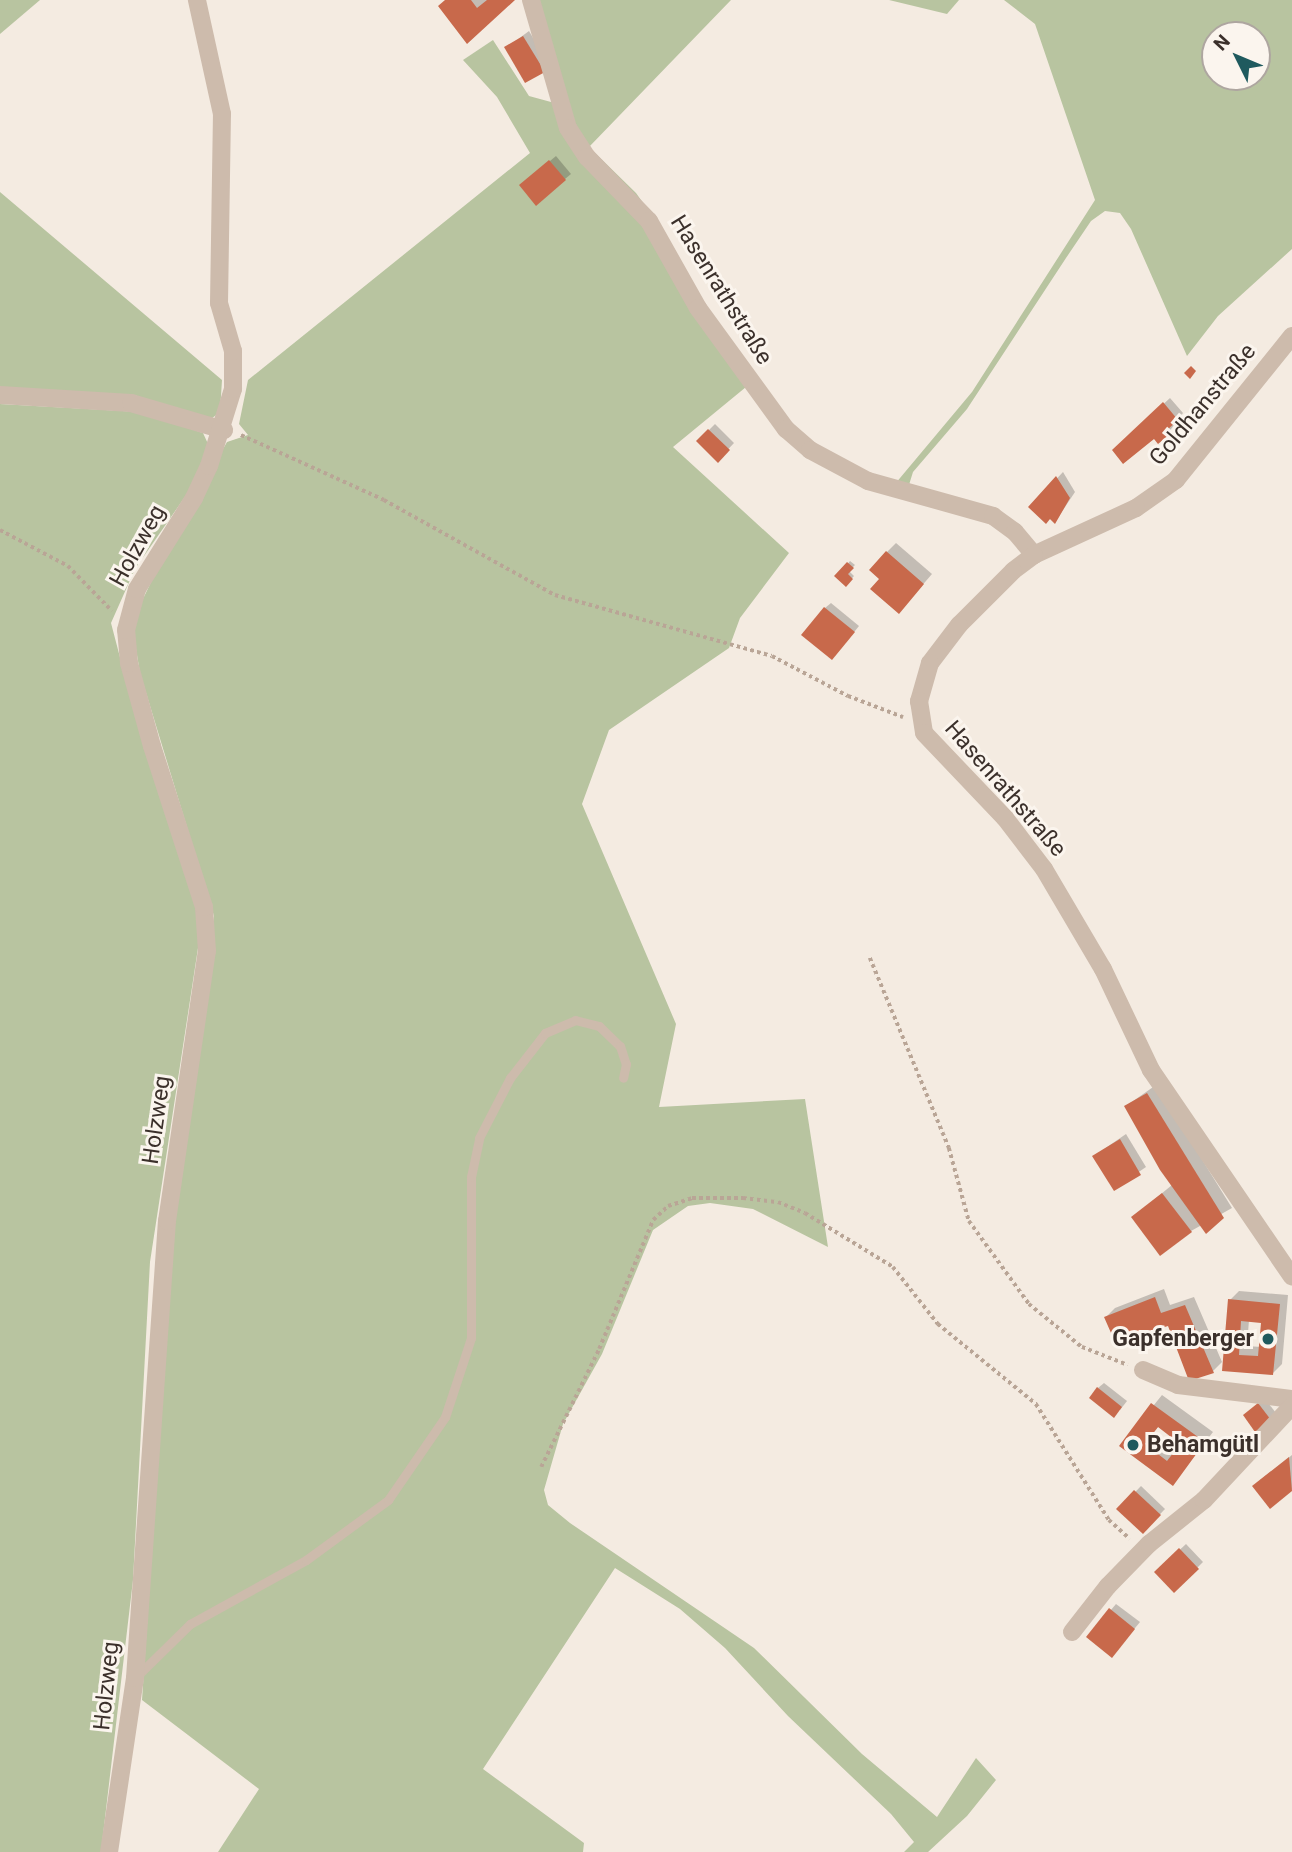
<!DOCTYPE html>
<html>
<head>
<meta charset="utf-8">
<style>
  body { margin:0 }
  #map { position:relative; width:1292px; height:1852px; overflow:hidden; background:#f4ebe1; font-family:Roboto,sans-serif }
  div>[style] { position:absolute }
  .green>* { inset:0; background:#b8c4a0 }
  .shadow>* { inset:0; background:#0003 }
  .building>* { inset:0; background:#c8694b }
  .path>* { height:3.5px; margin-top:-1.75px; transform-origin:0; background:repeating-linear-gradient(90deg,#b9a596 0 3.5px,transparent 0 7px) }
  .service>* { height:9px; margin:-4.5px; padding:0 4.5px; transform-origin:4.5px; border-radius:4.5px; background:#cdbbac }
  .minor>* { height:18px; margin:-9px; padding:0 9px; transform-origin:9px; border-radius:9px; background:#cdbbac }
  .dots>* { width:19px; height:19px; translate:-50% -50%; box-sizing:border-box; border:4px solid #fbf5ee; border-radius:50% }
  span { translate:-50% -50%; white-space:nowrap; text-align:center; line-height:1.15; -webkit-text-stroke:6px #fbf5ee; paint-order:stroke }
  .street-label { font-size:23px; color:#3b302b }
  .poi-label { font-size:23px; color:#3b302b; font-weight:700 }
  .right { translate:-100% -50%; text-align:right }
  .left { translate:0 -50%; text-align:left }
  .north { position:absolute; left:1201px; top:21px; width:70px; height:70px; box-sizing:border-box; background:#fbf5ee; border:2px solid #aea6a0; border-radius:50%; rotate:313deg; font-size:19px; font-weight:700; line-height:28px; text-align:center; color:#3b302b }
  .north::after { content:''; display:block; margin:auto; width:24px; height:32px; background:#1f5a5e; clip-path:polygon(50% 0,100% 100%,50% 72%,0 100%) }
</style>
</head>
<body>
<div id="map">
  <div class="green">
    <i style="clip-path:polygon(0 0,40px 0,0 34px)"></i>
    <i style="clip-path:polygon(538px 0,731px 0,589px 147px,636px 193px,665px 234px,746px 387px,673px 447px,789px 553px,740px 618px,729px 648px,609px 730px,582px 804px,676px 1024px,659px 1107px,805px 1099px,828px 1247px,753px 1209px,710px 1203px,688px 1206px,653px 1230px,602px 1354px,563px 1424px,544px 1490px,548px 1505px,570px 1523px,754px 1648px,862px 1754px,937px 1817px,976px 1758px,996px 1780px,967px 1816px,928px 1852px,904px 1852px,914px 1842px,891px 1814px,788px 1716px,725px 1648px,680px 1609px,615px 1568px,483px 1769px,584px 1843px,583px 1852px,218px 1852px,259px 1789px,142px 1700px,174px 1220px,214px 916px,140px 673px,133px 631px,140px 605px,170px 543px,227px 442px,248px 435px,239px 424px,248px 380px,530px 153px,497px 97px,463px 60px,493px 40px,529px 96px,551px 102px,561px 91px)"></i>
    <i style="clip-path:polygon(889px 0,959px 0,947px 14px)"></i>
    <i style="clip-path:polygon(evenodd,1004px 0,1292px 0,1292px 249px,1218px 316px,1187px 356px,1131px 229px,1120px 213px,1105px 211px,1091px 221px,1066px 258px,967px 409px,913px 472px,908px 488px,895px 484px,972px 392px,1095px 200px,1035px 24px,1004px 0,1215px 35px,1257px 35px,1257px 77px,1215px 77px,1215px 35px)"></i>
    <i style="clip-path:polygon(0 192px,222px 380px,220px 412px,211px 419px,134px 395px,0 388px)"></i>
    <i style="clip-path:polygon(0 404px,140px 412px,203px 433px,209px 446px,189px 491px,135px 569px,111px 623px,139px 730px,199px 911px,198px 948px,150px 1262px,133px 1580px,101px 1852px,0 1852px)"></i>
  </div>
  <div class="shadow">
    <i style="clip-path:polygon(447px 0,513px 0,467px 41px)"></i>
    <i style="clip-path:polygon(529px 31px,549px 65px,543px 70px,506px 48px)"></i>
    <i style="clip-path:polygon(556px 156px,571px 174px,565px 179px,527px 180px)"></i>
    <i style="clip-path:polygon(1170px 398px,1183px 413px,1168px 433px,1158px 441px,1154px 436px,1114px 450px)"></i>
    <i style="clip-path:polygon(715px 424px,734px 443px,718px 460px,698px 441px)"></i>
    <i style="clip-path:polygon(1063px 472px,1075px 492px,1055px 522px,1030px 507px)"></i>
    <i style="clip-path:polygon(896px 543px,932px 574px,907px 603px,882px 578px,887px 552px)"></i>
    <i style="clip-path:polygon(850px 561px,855px 565px,849px 571px,854px 576px,846px 585px,837px 576px)"></i>
    <i style="clip-path:polygon(831px 603px,859px 626px,838px 652px,825px 608px)"></i>
    <i style="clip-path:polygon(1156px 1085px,1232px 1208px,1191px 1231px,1133px 1217px,1172px 1185px,1126px 1106px)"></i>
    <i style="clip-path:polygon(1126px 1134px,1146px 1167px,1114px 1189px,1094px 1156px)"></i>
    <i style="clip-path:polygon(1164px 1289px,1170px 1305px,1194px 1297px,1222px 1362px,1213px 1371px,1169px 1324px,1106px 1317px,1115px 1308px)"></i>
    <i style="clip-path:polygon(evenodd,1239px 1291px,1288px 1295px,1282px 1364px,1273px 1373px,1224px 1369px,1230px 1300px,1239px 1291px,1249px 1320px,1263px 1321px,1261px 1347px,1247px 1346px,1249px 1320px)"></i>
    <i style="clip-path:polygon(1104px 1383px,1127px 1401px,1120px 1410px,1098px 1388px)"></i>
    <i style="clip-path:polygon(evenodd,1162px 1395px,1213px 1432px,1173px 1484px,1121px 1446px,1162px 1395px,1159px 1426px,1183px 1444px,1176px 1452px,1152px 1434px,1159px 1426px)"></i>
    <i style="clip-path:polygon(1265px 1399px,1276px 1413px,1270px 1419px,1251px 1410px)"></i>
    <i style="clip-path:polygon(1292px 1455px,1292px 1489px,1270px 1506px,1260px 1480px)"></i>
    <i style="clip-path:polygon(1141px 1486px,1165px 1509px,1143px 1532px,1119px 1509px)"></i>
    <i style="clip-path:polygon(1186px 1544px,1203px 1562px,1174px 1591px,1156px 1572px)"></i>
    <i style="clip-path:polygon(1116px 1604px,1140px 1622px,1117px 1650px,1088px 1637px)"></i>
  </div>
  <div class="building">
    <i style="clip-path:polygon(445px 0,471px 0,477px 8px,487px 0,515px 0,467px 44px,438px 6px)"></i>
    <i style="clip-path:polygon(523px 36px,545px 72px,525px 83px,504px 47px)"></i>
    <i style="clip-path:polygon(549px 160px,566px 180px,536px 206px,519px 185px)"></i>
    <i style="clip-path:polygon(1191px 366px,1196px 371px,1190px 379px,1184px 373px)"></i>
    <i style="clip-path:polygon(1163px 402px,1178px 420px,1166px 431px,1169px 435px,1158px 444px,1154px 439px,1123px 464px,1112px 450px)"></i>
    <i style="clip-path:polygon(708px 429px,730px 450px,718px 463px,696px 441px)"></i>
    <i style="clip-path:polygon(1056px 476px,1070px 498px,1055px 524px,1050px 519px,1046px 524px,1028px 507px)"></i>
    <i style="clip-path:polygon(886px 551px,924px 584px,899px 614px,870px 589px,879px 579px,869px 570px)"></i>
    <i style="clip-path:polygon(847px 562px,854px 568px,848px 574px,853px 579px,846px 587px,834px 576px)"></i>
    <i style="clip-path:polygon(824px 607px,855px 632px,832px 660px,801px 635px)"></i>
    <i style="clip-path:polygon(1147px 1093px,1224px 1218px,1206px 1234px,1160px 1170px,1124px 1106px)"></i>
    <i style="clip-path:polygon(1120px 1139px,1141px 1175px,1114px 1191px,1092px 1156px)"></i>
    <i style="clip-path:polygon(1162px 1193px,1192px 1232px,1160px 1256px,1131px 1217px)"></i>
    <i style="clip-path:polygon(1155px 1297px,1161px 1313px,1185px 1305px,1214px 1373px,1189px 1381px,1168px 1326px,1115px 1342px,1104px 1317px)"></i>
    <i style="clip-path:polygon(evenodd,1228px 1299px,1280px 1304px,1273px 1375px,1222px 1371px,1228px 1299px,1241px 1321px,1261px 1323px,1258px 1356px,1239px 1355px,1241px 1321px)"></i>
    <i style="clip-path:polygon(1097px 1387px,1122px 1407px,1114px 1418px,1089px 1398px)"></i>
    <i style="clip-path:polygon(evenodd,1151px 1403px,1205px 1442px,1173px 1486px,1119px 1446px,1151px 1403px,1158px 1427px,1180px 1444px,1167px 1461px,1145px 1444px,1158px 1427px)"></i>
    <i style="clip-path:polygon(1258px 1403px,1271px 1420px,1255px 1432px,1243px 1415px)"></i>
    <i style="clip-path:polygon(1289px 1457px,1292px 1491px,1270px 1509px,1252px 1486px)"></i>
    <i style="clip-path:polygon(1134px 1490px,1161px 1515px,1143px 1534px,1116px 1509px)"></i>
    <i style="clip-path:polygon(1179px 1548px,1199px 1569px,1174px 1593px,1154px 1572px)"></i>
    <i style="clip-path:polygon(1109px 1608px,1135px 1629px,1112px 1658px,1086px 1637px)"></i>
  </div>
  <div class="path">
    <i style="left:241px;top:435px;width:157px;rotate:24.4deg"></i>
    <i style="left:384px;top:500px;width:196px;rotate:29.1deg"></i>
    <i style="left:555px;top:595px;width:225px;rotate:15.7deg"></i>
    <i style="left:772px;top:656px;width:86px;rotate:27.8deg"></i>
    <i style="left:848px;top:696px;width:59px;rotate:20.9deg"></i>
    <i style="left:0;top:530px;width:77px;rotate:27.9deg"></i>
    <i style="left:68px;top:566px;width:63px;rotate:45.6deg"></i>
    <i style="left:870px;top:958px;width:206px;rotate:67.4deg"></i>
    <i style="left:949px;top:1148px;width:76px;rotate:74.7deg"></i>
    <i style="left:969px;top:1221px;width:102px;rotate:54.1deg"></i>
    <i style="left:1029px;top:1304px;width:68px;rotate:39.1deg"></i>
    <i style="left:1082px;top:1347px;width:49px;rotate:21.4deg"></i>
    <i style="left:541px;top:1467px;width:131px;rotate:-63.8deg"></i>
    <i style="left:599px;top:1349px;width:140px;rotate:-67.3deg"></i>
    <i style="left:653px;top:1220px;width:21px;rotate:-43deg"></i>
    <i style="left:668px;top:1206px;width:25px;rotate:-18deg"></i>
    <i style="left:692px;top:1198px;width:51px"></i>
    <i style="left:743px;top:1198px;width:35px;rotate:7deg"></i>
    <i style="left:778px;top:1202px;width:29px;rotate:22deg"></i>
    <i style="left:805px;top:1213px;width:103px;rotate:31.5deg"></i>
    <i style="left:893px;top:1267px;width:73px;rotate:51.7deg"></i>
    <i style="left:938px;top:1324px;width:127px;rotate:39.2deg"></i>
    <i style="left:1036px;top:1404px;width:137px;rotate:57.8deg"></i>
    <i style="left:1109px;top:1520px;width:28px;rotate:42deg"></i>
  </div>
  <div class="service">
    <i style="left:136px;top:1677px;width:76px;rotate:-44.5deg"></i>
    <i style="left:190px;top:1624px;width:132px;rotate:-28.9deg"></i>
    <i style="left:306px;top:1560px;width:102px;rotate:-36.2deg"></i>
    <i style="left:388px;top:1500px;width:101px;rotate:-55.5deg"></i>
    <i style="left:445px;top:1417px;width:83px;rotate:-71.8deg"></i>
    <i style="left:471px;top:1338px;width:161px;rotate:-90deg"></i>
    <i style="left:471px;top:1177px;width:40px;rotate:-78deg"></i>
    <i style="left:479px;top:1138px;width:68px;rotate:-62.7deg"></i>
    <i style="left:510px;top:1078px;width:57px;rotate:-52.1deg"></i>
    <i style="left:545px;top:1033px;width:33px;rotate:-23deg"></i>
    <i style="left:575px;top:1020px;width:25px;rotate:14deg"></i>
    <i style="left:599px;top:1026px;width:29px;rotate:44deg"></i>
    <i style="left:620px;top:1046px;width:19px;rotate:72deg"></i>
    <i style="left:626px;top:1064px;width:14px;rotate:102deg"></i>
  </div>
  <div class="minor">
    <i style="left:531px;top:0;width:133px;rotate:73.9deg"></i>
    <i style="left:568px;top:128px;width:35px;rotate:57deg"></i>
    <i style="left:587px;top:157px;width:89px;rotate:45.9deg"></i>
    <i style="left:649px;top:221px;width:100px;rotate:60.6deg"></i>
    <i style="left:698px;top:308px;width:150px;rotate:54deg"></i>
    <i style="left:786px;top:429px;width:32px;rotate:41deg"></i>
    <i style="left:810px;top:450px;width:66px;rotate:28.1deg"></i>
    <i style="left:868px;top:481px;width:130px;rotate:15.6deg"></i>
    <i style="left:993px;top:516px;width:27px;rotate:36deg"></i>
    <i style="left:1015px;top:532px;width:30px;rotate:50deg"></i>
    <i style="left:1292px;top:336px;width:185px;rotate:128.9deg"></i>
    <i style="left:1176px;top:480px;width:49px;rotate:145deg"></i>
    <i style="left:1136px;top:508px;width:112px;rotate:155.3deg"></i>
    <i style="left:1034px;top:555px;width:26px;rotate:143deg"></i>
    <i style="left:1013px;top:571px;width:76px;rotate:135deg"></i>
    <i style="left:959px;top:625px;width:48px;rotate:127.3deg"></i>
    <i style="left:930px;top:663px;width:40px;rotate:106deg"></i>
    <i style="left:919px;top:701px;width:32px;rotate:81deg"></i>
    <i style="left:924px;top:733px;width:117px;rotate:46.4deg"></i>
    <i style="left:1005px;top:818px;width:64px;rotate:52.6deg"></i>
    <i style="left:1044px;top:869px;width:116px;rotate:59.5deg"></i>
    <i style="left:1103px;top:969px;width:112px;rotate:64.6deg"></i>
    <i style="left:1151px;top:1070px;width:250px;rotate:55.7deg"></i>
    <i style="left:0;top:395px;width:131px;rotate:3.5deg"></i>
    <i style="left:131px;top:403px;width:97px;rotate:16.2deg"></i>
    <i style="left:1143px;top:1370px;width:38px;rotate:23deg"></i>
    <i style="left:1178px;top:1385px;width:115px;rotate:7deg"></i>
    <i style="left:1072px;top:1632px;width:58px;rotate:-52deg"></i>
    <i style="left:1108px;top:1586px;width:59px;rotate:-45.7deg"></i>
    <i style="left:1149px;top:1544px;width:70px;rotate:-38.7deg"></i>
    <i style="left:1204px;top:1500px;width:129px;rotate:-46.9deg"></i>
    <i style="left:109px;top:1852px;width:176px;rotate:-81.5deg"></i>
    <i style="left:135px;top:1678px;width:458px;rotate:-86deg"></i>
    <i style="left:167px;top:1221px;width:273px;rotate:-81.6deg"></i>
    <i style="left:207px;top:951px;width:44px;rotate:-93.9deg"></i>
    <i style="left:204px;top:907px;width:169px;rotate:-107.9deg"></i>
    <i style="left:152px;top:746px;width:86px;rotate:-105.5deg"></i>
    <i style="left:129px;top:663px;width:33px;rotate:-95deg"></i>
    <i style="left:126px;top:630px;width:42px;rotate:-75deg"></i>
    <i style="left:137px;top:589px;width:107px;rotate:-57.9deg"></i>
    <i style="left:194px;top:498px;width:35px;rotate:-65deg"></i>
    <i style="left:209px;top:466px;width:81px;rotate:-72.7deg"></i>
    <i style="left:233px;top:389px;width:38px;rotate:-90deg"></i>
    <i style="left:233px;top:351px;width:50px;rotate:-106.3deg"></i>
    <i style="left:219px;top:303px;width:189px;rotate:-89.1deg"></i>
    <i style="left:222px;top:114px;width:117px;rotate:-102.4deg"></i>
  </div>
  <div class="dots">
    <i style="left:1268px;top:1339px;background:#1f5a5e"></i>
    <i style="left:1133px;top:1445px;background:#1f5a5e"></i>
  </div>
  <div class="street-label">
    <span style="left:721px;top:290px;rotate:58deg">Hasenrathstraße</span>
    <span style="left:1203px;top:405px;rotate:-50deg">Goldhanstraße</span>
    <span style="left:138px;top:546px;rotate:-61deg">Holzweg</span>
    <span style="left:1005px;top:789px;rotate:49deg">Hasenrathstraße</span>
    <span style="left:157px;top:1120px;rotate:-82deg">Holzweg</span>
    <span style="left:107px;top:1686px;rotate:-84deg">Holzweg</span>
  </div>
  <div class="poi-label">
    <span class="right" style="left:1254px;top:1339px">Gapfenberger</span>
    <span class="left" style="left:1147px;top:1445px">Behamgütl</span>
  </div>
  <div class="north">N</div>
</div>
</body>
</html>
